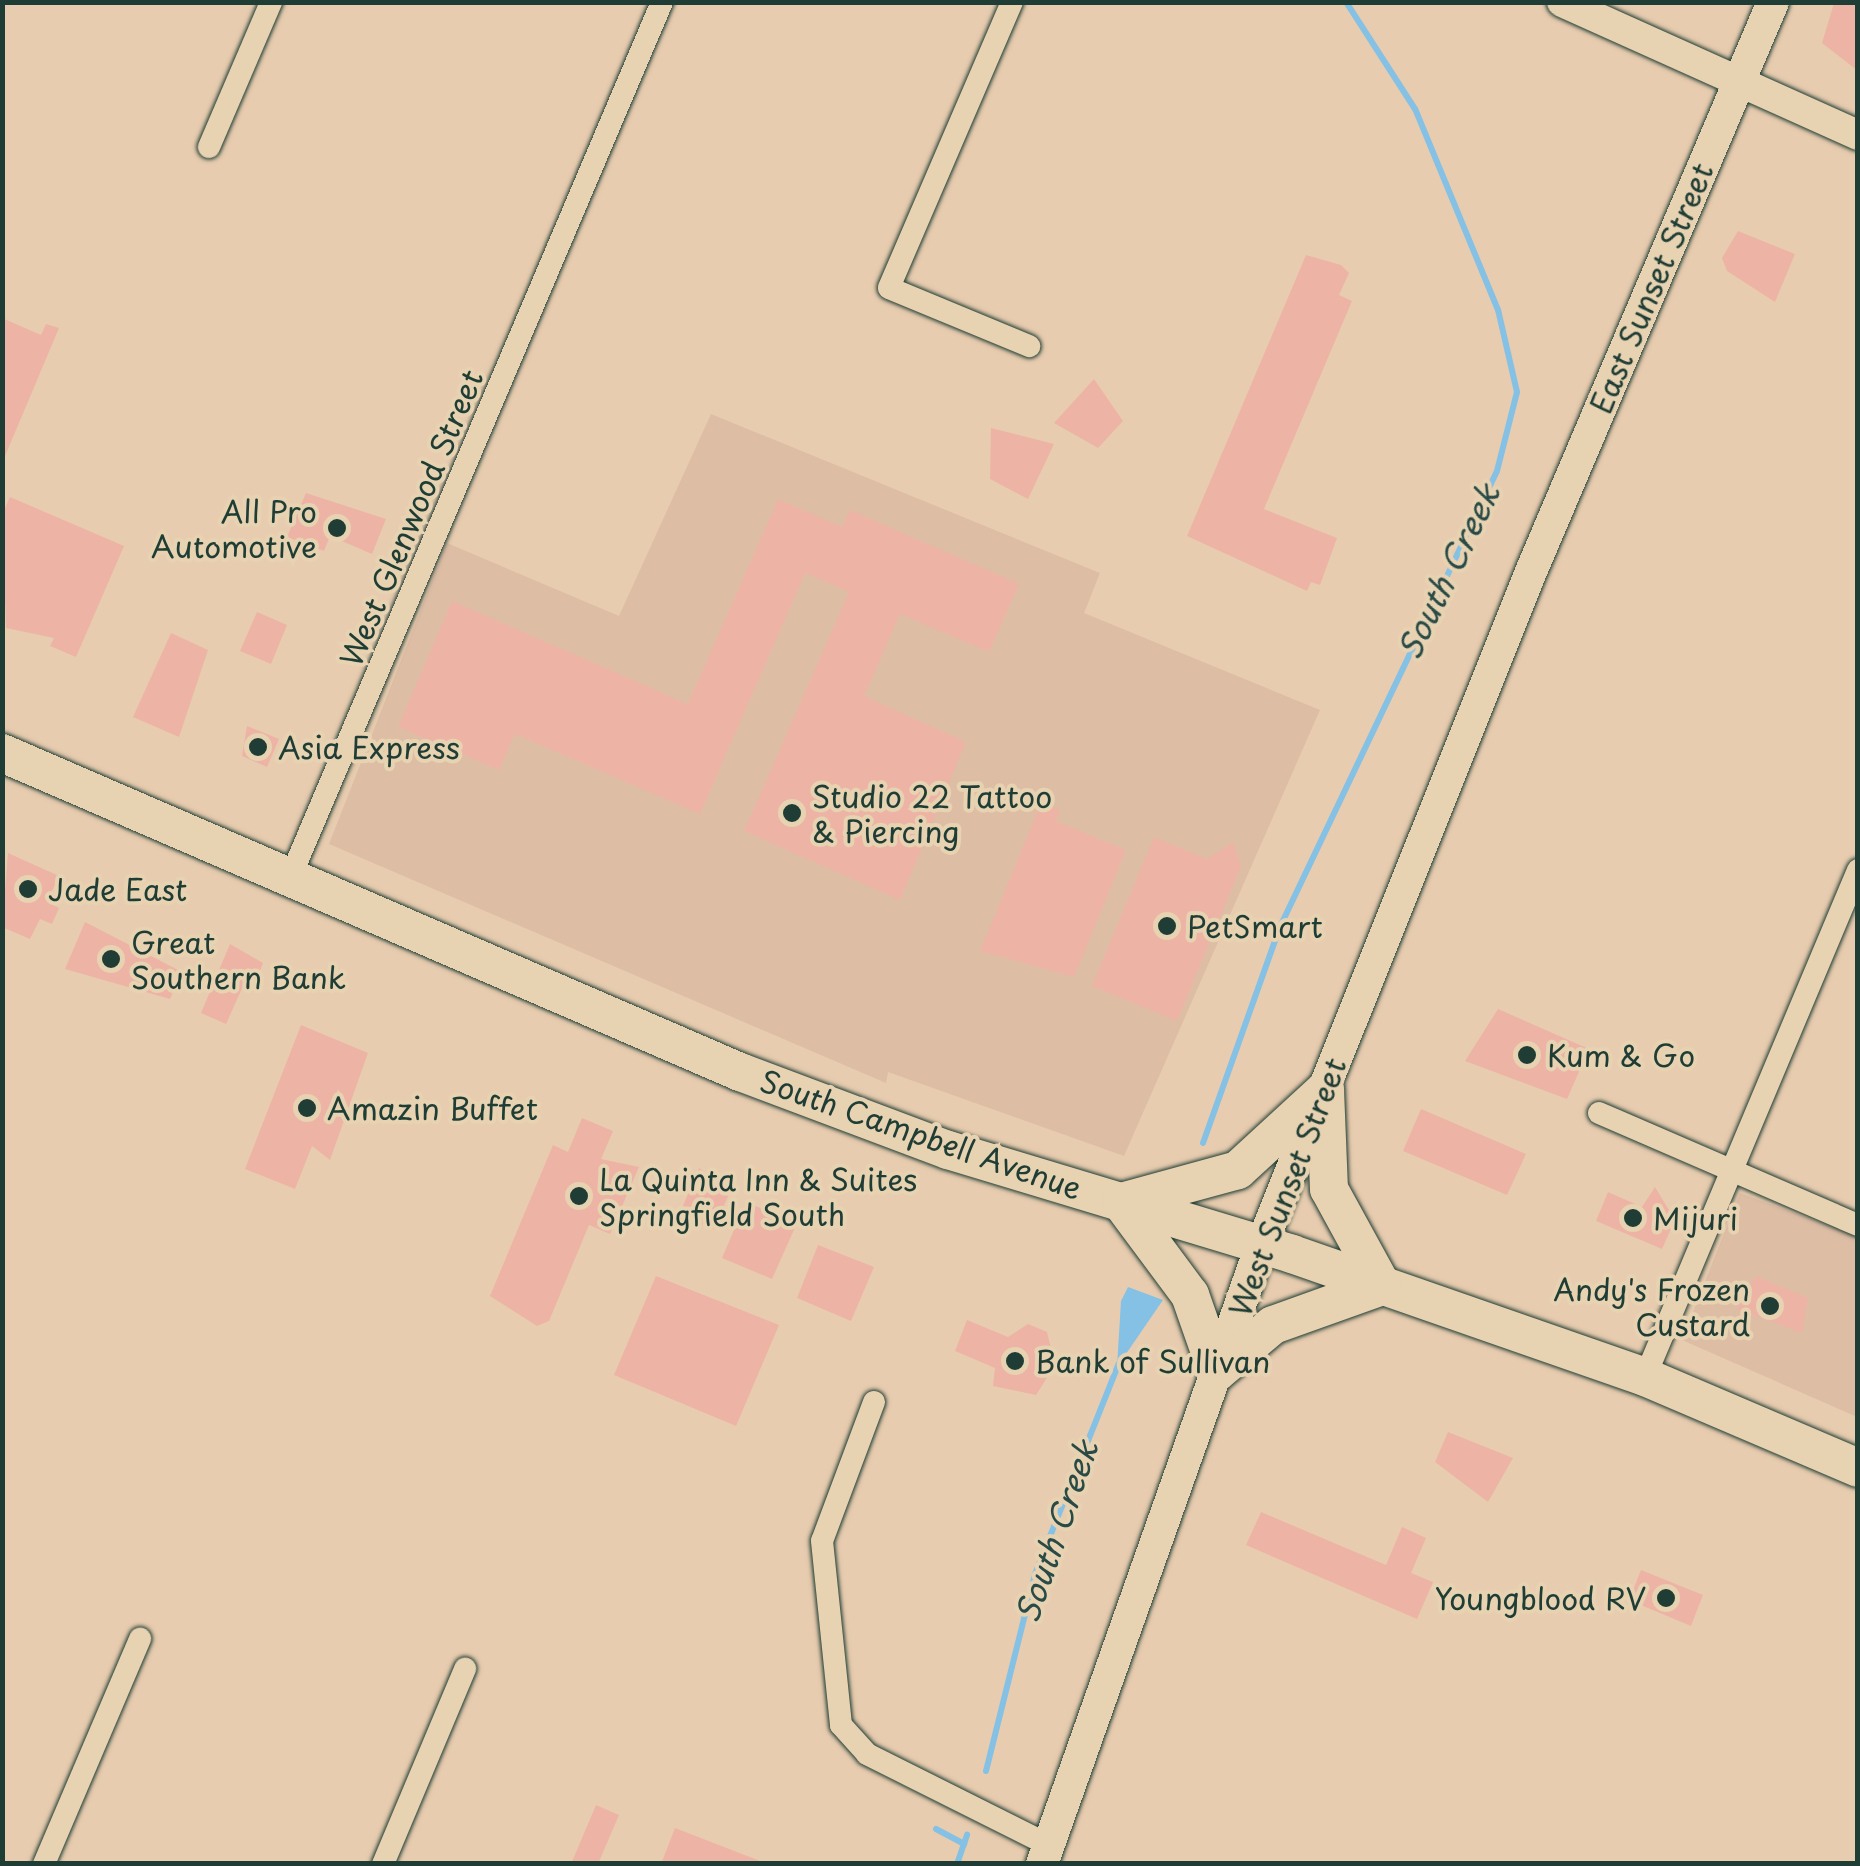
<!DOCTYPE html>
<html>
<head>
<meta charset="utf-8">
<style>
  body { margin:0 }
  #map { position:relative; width:1860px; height:1866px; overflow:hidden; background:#e8ccaf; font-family:"Playpen Sans",sans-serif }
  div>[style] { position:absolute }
  .built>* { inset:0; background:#debda5 }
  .water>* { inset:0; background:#85c1e4 }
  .stream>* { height:6px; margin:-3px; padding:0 3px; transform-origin:3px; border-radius:3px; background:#85c1e4 }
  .building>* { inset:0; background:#edb4a6 }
  .roads { filter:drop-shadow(0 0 2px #1f3d34) drop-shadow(0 0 2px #1f3d34) }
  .minor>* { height:22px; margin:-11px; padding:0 11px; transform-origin:11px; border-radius:11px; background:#e7d2b1 }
  .tertiary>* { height:30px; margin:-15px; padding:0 15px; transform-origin:15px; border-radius:15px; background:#e7d2b1 }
  .secondary>* { height:32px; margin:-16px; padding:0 16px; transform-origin:16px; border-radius:16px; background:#e7d2b1 }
  .primary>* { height:38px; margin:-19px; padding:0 19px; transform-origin:19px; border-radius:19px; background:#e7d2b1 }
  .dots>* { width:28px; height:28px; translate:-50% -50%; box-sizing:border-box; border:5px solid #e7d2b1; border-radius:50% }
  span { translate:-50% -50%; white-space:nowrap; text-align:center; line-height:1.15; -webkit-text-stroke:8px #e7d2b1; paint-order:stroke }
  .street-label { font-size:30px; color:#1f3d34 }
  .poi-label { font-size:30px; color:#1f3d34 }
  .right { translate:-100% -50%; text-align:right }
  .left { translate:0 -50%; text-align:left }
  .water-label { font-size:32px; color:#294a46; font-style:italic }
  .frame { position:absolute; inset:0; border:5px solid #1f3d34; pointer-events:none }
</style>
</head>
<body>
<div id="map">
  <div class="built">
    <i style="clip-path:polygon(711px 414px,1100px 573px,1084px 613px,1320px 710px,1124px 1156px,888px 1072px,886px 1083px,329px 844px,447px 543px,619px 616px)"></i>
    <i style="clip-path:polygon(1740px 1193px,1857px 1236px,1857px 1417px,1682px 1340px)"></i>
  </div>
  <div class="water">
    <i style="clip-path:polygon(1128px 1287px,1163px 1300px,1117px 1367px,1121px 1301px)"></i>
  </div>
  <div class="stream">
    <i style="left:1203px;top:1143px;width:227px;rotate:-70.4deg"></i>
    <i style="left:1279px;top:929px;width:507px;rotate:-64.55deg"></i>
    <i style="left:1497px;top:471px;width:81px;rotate:-75.8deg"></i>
    <i style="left:1517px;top:392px;width:84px;rotate:-103deg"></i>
    <i style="left:1498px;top:310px;width:217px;rotate:-112.4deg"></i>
    <i style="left:1415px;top:109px;width:127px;rotate:-122.8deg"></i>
    <i style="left:986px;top:1771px;width:203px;rotate:-76deg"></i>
    <i style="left:1035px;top:1574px;width:227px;rotate:-68.3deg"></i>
    <i style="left:936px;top:1829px;width:32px;rotate:28deg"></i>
    <i style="left:957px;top:1864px;width:31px;rotate:-71deg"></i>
  </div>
  <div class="building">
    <i style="clip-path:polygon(1858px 2px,1858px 71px,1822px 43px,1834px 3px)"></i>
    <i style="clip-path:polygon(1738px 231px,1795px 254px,1775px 302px,1727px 271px,1722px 258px)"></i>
    <i style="clip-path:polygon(1306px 255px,1341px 265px,1349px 273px,1339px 295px,1352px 301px,1264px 509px,1337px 538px,1320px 585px,1311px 582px,1307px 591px,1187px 536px)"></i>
    <i style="clip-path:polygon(2px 318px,41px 335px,46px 324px,59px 328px,3px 461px)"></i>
    <i style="clip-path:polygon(1094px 379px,1123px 421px,1098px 448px,1054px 423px)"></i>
    <i style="clip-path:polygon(991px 428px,1054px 444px,1028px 499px,990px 479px)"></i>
    <i style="clip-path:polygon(306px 493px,386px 519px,372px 554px,330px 536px,324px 551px,287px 537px)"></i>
    <i style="clip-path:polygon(10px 497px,124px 546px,76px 657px,50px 646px,54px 638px,6px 628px,2px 515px)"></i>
    <i style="clip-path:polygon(778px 499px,842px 527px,850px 510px,1019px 584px,989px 652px,900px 614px,864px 696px,966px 742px,900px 900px,744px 831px,849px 592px,805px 573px,700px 814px,515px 734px,499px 770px,398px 727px,452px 601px,688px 704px)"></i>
    <i style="clip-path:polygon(257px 612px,287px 625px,271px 664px,240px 651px)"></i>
    <i style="clip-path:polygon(171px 633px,208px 650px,179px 737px,133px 717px)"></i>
    <i style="clip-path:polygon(247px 726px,279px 739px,267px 767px,242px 756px)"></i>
    <i style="clip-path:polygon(1041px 803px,1060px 810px,1056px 821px,1126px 850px,1074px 977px,980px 951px)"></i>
    <i style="clip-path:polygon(1154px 837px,1207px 859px,1233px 842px,1241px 866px,1177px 1021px,1092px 986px)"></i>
    <i style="clip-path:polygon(8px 853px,59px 876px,47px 902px,59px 908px,52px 924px,40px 919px,30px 939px,2px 927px)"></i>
    <i style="clip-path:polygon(85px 922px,182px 972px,170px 999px,65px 969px)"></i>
    <i style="clip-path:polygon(230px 944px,263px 963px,257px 979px,248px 975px,226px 1024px,201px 1013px)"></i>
    <i style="clip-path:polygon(1498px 1009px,1589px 1049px,1567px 1099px,1465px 1061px)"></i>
    <i style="clip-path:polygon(301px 1025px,368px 1053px,330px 1160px,312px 1146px,295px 1189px,245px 1169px)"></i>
    <i style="clip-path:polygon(1421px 1109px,1526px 1154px,1507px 1195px,1403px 1151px)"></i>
    <i style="clip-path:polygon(582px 1118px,613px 1131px,601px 1159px,639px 1167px,610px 1234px,589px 1225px,549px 1321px,537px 1326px,490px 1296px,553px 1145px,568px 1152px)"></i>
    <i style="clip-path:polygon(699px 1168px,731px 1189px,714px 1229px,679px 1215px)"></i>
    <i style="clip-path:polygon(1655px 1187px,1675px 1220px,1662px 1249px,1596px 1221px,1608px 1192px,1642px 1207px)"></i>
    <i style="clip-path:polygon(746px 1202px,797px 1223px,772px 1279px,722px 1258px)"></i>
    <i style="clip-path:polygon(818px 1245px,874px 1267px,851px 1321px,797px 1298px)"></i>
    <i style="clip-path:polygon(656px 1276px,779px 1325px,736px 1426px,614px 1375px)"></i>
    <i style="clip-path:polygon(1756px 1276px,1808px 1298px,1802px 1333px,1737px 1309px)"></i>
    <i style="clip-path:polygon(967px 1320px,1008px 1337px,1028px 1324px,1047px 1332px,1055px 1365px,1036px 1395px,993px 1386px,995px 1368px,955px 1351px)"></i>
    <i style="clip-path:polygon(1448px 1432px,1513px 1458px,1488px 1502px,1435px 1462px)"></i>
    <i style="clip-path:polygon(1261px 1512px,1386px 1565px,1402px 1527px,1426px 1538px,1411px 1573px,1433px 1582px,1417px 1619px,1246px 1545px)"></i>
    <i style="clip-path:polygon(1641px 1570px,1703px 1595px,1691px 1626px,1629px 1600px)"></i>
    <i style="clip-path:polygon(596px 1805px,619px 1815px,598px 1864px,571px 1864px)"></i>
    <i style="clip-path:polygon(675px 1828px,765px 1863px,765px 1864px,661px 1864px)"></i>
  </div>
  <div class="roads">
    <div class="minor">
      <i style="left:1012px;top:2px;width:311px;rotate:113.3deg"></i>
      <i style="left:889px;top:288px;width:152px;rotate:22.5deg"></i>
      <i style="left:209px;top:147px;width:158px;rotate:-66.8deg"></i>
      <i style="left:290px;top:878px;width:952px;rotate:-66.99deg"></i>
      <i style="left:1599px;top:1113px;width:282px;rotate:23.4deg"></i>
      <i style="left:1645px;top:1377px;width:550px;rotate:-67.21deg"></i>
      <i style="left:874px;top:1402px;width:148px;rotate:110.5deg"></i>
      <i style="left:822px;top:1541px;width:185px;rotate:84.1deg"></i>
      <i style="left:841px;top:1725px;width:39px;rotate:48deg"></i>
      <i style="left:867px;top:1754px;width:203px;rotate:26.6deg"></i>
      <i style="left:44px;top:1864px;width:245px;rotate:-66.9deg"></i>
      <i style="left:383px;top:1864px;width:212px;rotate:-67.2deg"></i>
    </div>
    <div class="tertiary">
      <i style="left:1562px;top:2px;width:325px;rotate:24.2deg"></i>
    </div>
    <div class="secondary">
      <i style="left:1042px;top:1864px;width:656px;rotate:-70.49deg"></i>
      <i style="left:1261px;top:1246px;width:724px;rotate:-68.18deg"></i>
      <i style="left:1530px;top:574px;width:621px;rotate:-66.98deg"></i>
    </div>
    <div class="primary">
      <i style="left:2px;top:753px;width:804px;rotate:23.38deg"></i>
      <i style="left:740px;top:1072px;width:222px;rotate:20.6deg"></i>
      <i style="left:948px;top:1150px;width:359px;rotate:16.8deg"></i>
      <i style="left:1292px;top:1254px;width:374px;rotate:19.2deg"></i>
      <i style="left:1645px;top:1377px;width:232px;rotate:23.1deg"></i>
      <i style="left:1325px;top:1090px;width:99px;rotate:87.7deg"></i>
      <i style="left:1329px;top:1189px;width:111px;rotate:61.3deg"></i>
      <i style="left:1382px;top:1286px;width:116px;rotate:160.3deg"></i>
      <i style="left:1273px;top:1325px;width:73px;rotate:140deg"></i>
      <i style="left:1217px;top:1372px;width:82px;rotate:-109.3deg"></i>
      <i style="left:1190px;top:1295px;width:116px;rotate:-126.6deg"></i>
      <i style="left:1121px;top:1202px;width:121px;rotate:-15.3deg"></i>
      <i style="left:1238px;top:1170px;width:118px;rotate:-42.6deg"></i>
    </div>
  </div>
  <div class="dots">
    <i style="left:337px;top:528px;background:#1f3d34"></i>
    <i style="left:258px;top:747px;background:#1f3d34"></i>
    <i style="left:792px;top:813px;background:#1f3d34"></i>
    <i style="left:28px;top:889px;background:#1f3d34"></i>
    <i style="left:1167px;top:926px;background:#1f3d34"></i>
    <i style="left:111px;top:959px;background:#1f3d34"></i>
    <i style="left:1527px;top:1055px;background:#1f3d34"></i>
    <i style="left:307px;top:1108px;background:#1f3d34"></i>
    <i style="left:579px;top:1196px;background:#1f3d34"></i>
    <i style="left:1633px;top:1218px;background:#1f3d34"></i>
    <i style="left:1770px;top:1306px;background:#1f3d34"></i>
    <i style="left:1015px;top:1361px;background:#1f3d34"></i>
    <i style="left:1666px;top:1598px;background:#1f3d34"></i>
  </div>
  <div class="street-label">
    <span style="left:1651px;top:288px;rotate:-67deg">East Sunset Street</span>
    <span style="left:411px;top:518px;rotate:-67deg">West Glenwood Street</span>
    <span style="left:921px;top:1134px;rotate:19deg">South Campbell Avenue</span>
    <span style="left:1287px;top:1187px;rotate:-69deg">West Sunset Street</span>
  </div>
  <div class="poi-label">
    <span class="right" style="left:317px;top:528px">All Pro<br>Automotive</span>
    <span class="left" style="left:278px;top:747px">Asia Express</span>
    <span class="left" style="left:812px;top:813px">Studio 22 Tattoo<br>&amp; Piercing</span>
    <span class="left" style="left:48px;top:889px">Jade East</span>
    <span class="left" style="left:1187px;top:926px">PetSmart</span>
    <span class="left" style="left:131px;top:959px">Great<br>Southern Bank</span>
    <span class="left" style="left:1547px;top:1055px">Kum &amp; Go</span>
    <span class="left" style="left:327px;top:1108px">Amazin Buffet</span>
    <span class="left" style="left:599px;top:1196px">La Quinta Inn &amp; Suites<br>Springfield South</span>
    <span class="left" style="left:1653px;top:1218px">Mijuri</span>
    <span class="right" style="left:1750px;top:1306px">Andy's Frozen<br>Custard</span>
    <span class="left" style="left:1035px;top:1361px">Bank of Sullivan</span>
    <span class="right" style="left:1646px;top:1598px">Youngblood RV</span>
  </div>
  <div class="water-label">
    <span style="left:1448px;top:571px;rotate:-64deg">South Creek</span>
    <span style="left:1056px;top:1531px;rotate:-71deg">South Creek</span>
  </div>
  <div class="frame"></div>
</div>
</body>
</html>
